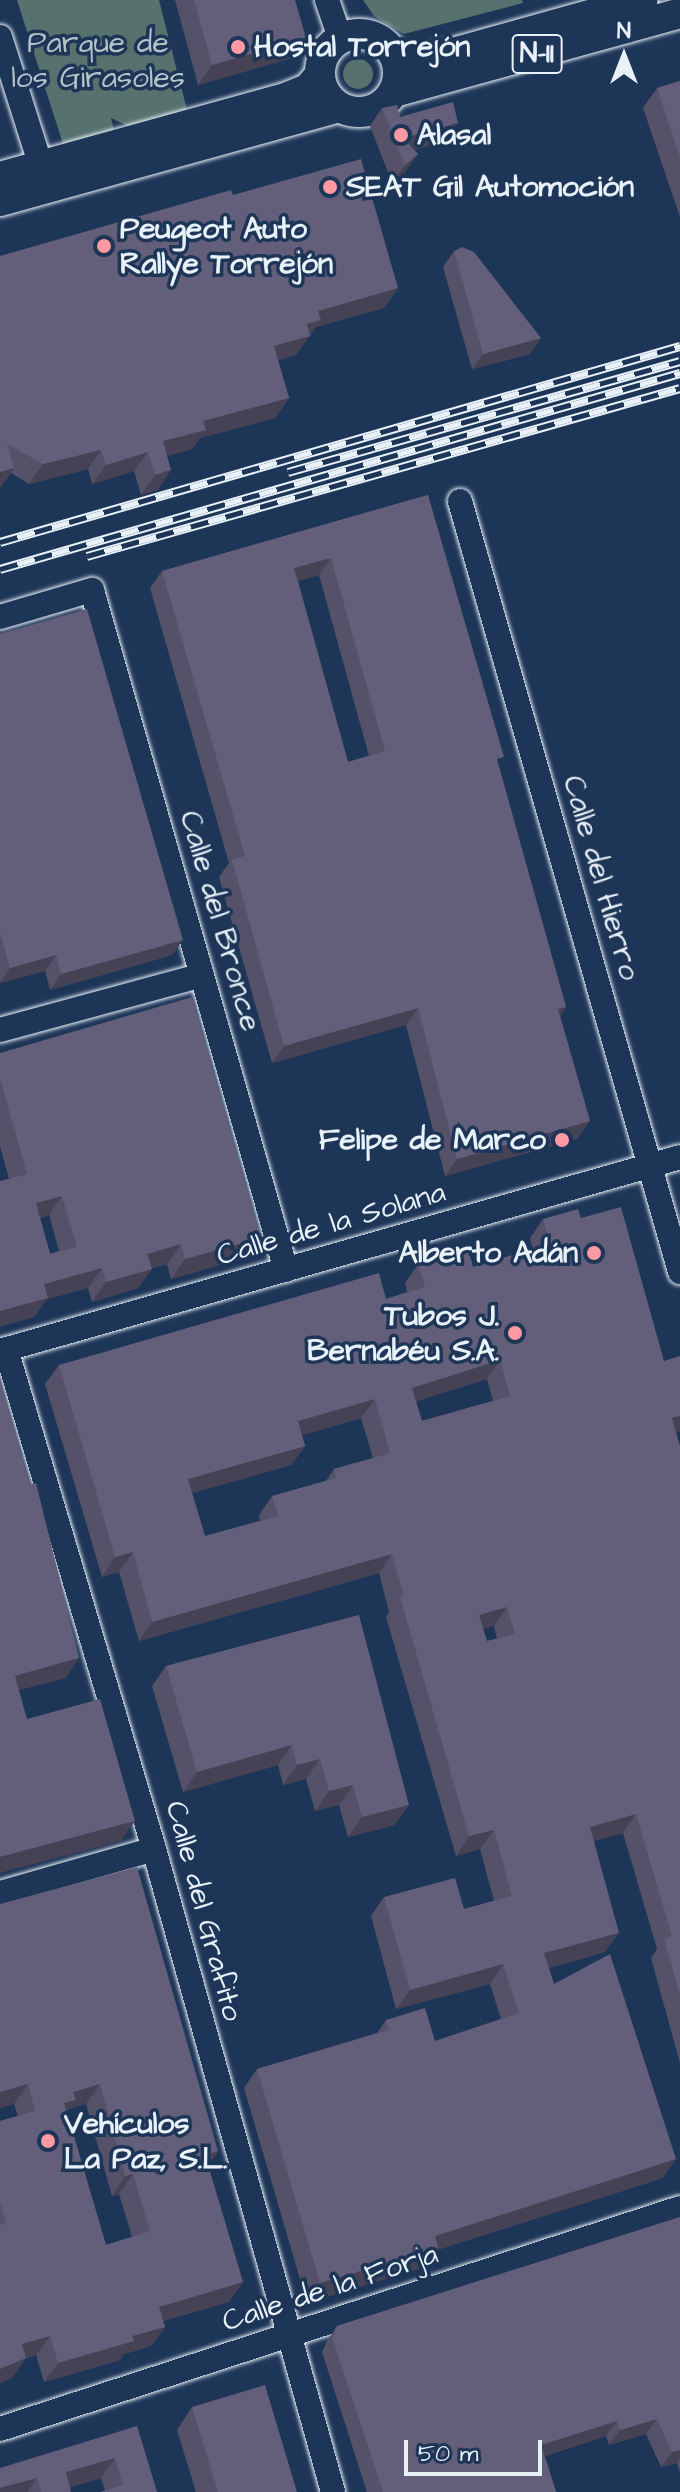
<!DOCTYPE html>
<html>
<head>
<meta charset="utf-8">
<style>
  body { margin:0 }
  #map { position:relative; width:680px; height:2492px; overflow:hidden; background:#1d3557; font-family:"Architects Daughter",sans-serif }
  div>[style] { position:absolute }
  .green>* { inset:0; background:#56716e }
  .round { border-radius:50% }
  .roads { filter:drop-shadow(0 0 2px #e8f1f8) drop-shadow(0 0 2px #e8f1f8) }
  .minor>* { height:24px; margin:-12px; padding:0 12px; transform-origin:12px; border-radius:12px; background:#1d3557 }
  .major>* { height:30px; margin:-15px; padding:0 15px; transform-origin:15px; border-radius:15px; background:#1d3557 }
  .major>.ring { margin:-15px; padding:0; box-sizing:content-box; background:none; border:30px solid #1d3557; border-radius:50% }
  .rail>* { height:9px; margin-top:-4.5px; transform-origin:0; background:repeating-linear-gradient(90deg,#1d3557 0 18px,#e8f1f8 0 36px); box-sizing:border-box; border-block:2px solid #e8f1f8 }
  .wall>* { inset:0; background:#555169 }
  .shaded-wall>* { inset:0; background:#454255 }
  .building>* { inset:0; background:#635e7a }
  .dots>* { width:22px; height:22px; translate:-50% -50%; box-sizing:border-box; border:4px solid #1d3557; border-radius:50% }
  span { translate:-50% -50%; white-space:nowrap; text-align:center; line-height:1.15; -webkit-text-stroke:7px #1d3557; paint-order:stroke }
  .shield-label span { padding:2px 6px; background:#1d3557; border:2px solid; border-radius:6px; -webkit-text-stroke-width:0 }
  .shield-label { font-size:28px; color:#e8f1f8; font-weight:700 }
  .park-label { font-size:30px; color:#b5c4c8 }
  .poi-label { font-size:30px; color:#e8f1f8; font-weight:700 }
  .left { translate:0 -50%; text-align:left }
  .right { translate:-100% -50%; text-align:right }
  .street-label { font-size:30px; color:#e8f1f8 }
  .north { position:absolute; left:584px; top:16px; width:80px; height:80px; -webkit-text-stroke:6px #1d3557; paint-order:stroke; rotate:0deg; font-size:22px; font-weight:700; line-height:32px; text-align:center; color:#e8f1f8 }
  .north::after { content:''; display:block; margin:auto; width:28px; height:36px; background:#e8f1f8; clip-path:polygon(50% 0,100% 100%,50% 72%,0 100%) }
  .scale { position:absolute; left:404px; top:2440px; width:138px; height:36px; box-sizing:border-box; border:4px solid #e8f1f8; border-top:0; padding-left:10px; font-size:24px; line-height:28px; white-space:nowrap; color:#e8f1f8; -webkit-text-stroke:6px #1d3557; paint-order:stroke }
</style>
</head>
<body>
<div id="map">
  <div class="green">
    <i style="clip-path:polygon(17px 0,159px 0,187px 110px,130px 127px,111px 118px,114px 130px,63px 144px)"></i>
    <i style="clip-path:polygon(363px 0,522px 0,523px 3px,404px 34px,374px 16px)"></i>
    <i class="round" style="left:343px;top:59px;width:30px;height:30px"></i>
  </div>
  <div class="roads">
    <div class="minor">
      <i style="left:327px;top:0;width:40px;rotate:71.1deg"></i>
      <i style="left:0;top:37px;width:135px;rotate:72.4deg"></i>
      <i style="left:460px;top:501px;width:802px;rotate:74.07deg"></i>
      <i style="left:0;top:617px;width:96px;rotate:-16.4deg"></i>
      <i style="left:92px;top:590px;width:707px;rotate:74.08deg"></i>
      <i style="left:0;top:1030px;width:209px;rotate:-15.2deg"></i>
      <i style="left:6px;top:1349px;width:521px;rotate:73.51deg"></i>
      <i style="left:154px;top:1849px;width:667px;rotate:74.44deg"></i>
      <i style="left:0;top:1351px;width:707px;rotate:-15.92deg"></i>
      <i style="left:0;top:1893px;width:160px;rotate:-15.9deg"></i>
      <i style="left:0;top:2429px;width:715px;rotate:-18deg"></i>
    </div>
    <div class="major">
      <i class="ring" style="left:320px;top:34px;width:48px;height:48px"></i>
      <i style="left:395px;top:57px;width:26px;rotate:11deg"></i>
      <i style="left:421px;top:62px;width:230px;rotate:-15.6deg"></i>
      <i style="left:394px;top:92px;width:297px;rotate:-15.4deg"></i>
      <i style="left:0;top:177px;width:299px;rotate:-15.5deg"></i>
      <i style="left:288px;top:97px;width:22px;rotate:-22deg"></i>
      <i style="left:308px;top:89px;width:17px;rotate:-50deg"></i>
      <i style="left:0;top:201px;width:352px;rotate:-15.5deg"></i>
    </div>
  </div>
  <div class="rail">
    <i style="left:288px;top:472px;width:407px;rotate:-15.8deg"></i>
    <i style="left:0;top:542px;width:708px;rotate:-16.08deg"></i>
    <i style="left:87px;top:556px;width:616px;rotate:-15.82deg"></i>
    <i style="left:0;top:569px;width:708px;rotate:-16.08deg"></i>
  </div>
  <div class="wall">
    <i style="clip-path:polygon(175px 0,295px 0,292px 58px,198px 85px)"></i>
    <i style="clip-path:polygon(680px 81px,680px 217px,643px 108px,657px 88px)"></i>
    <i style="clip-path:polygon(382px 108px,446px 141px,414px 150px,418px 154px,405px 172px,392px 183px,370px 126px)"></i>
    <i style="clip-path:polygon(233px 195px,398px 288px,384px 308px,316px 327px,296px 355px,278px 360px,289px 398px,275px 418px,200px 438px,192px 449px,167px 456px,158px 490px,141px 495px,134px 471px,92px 484px,88px 469px,29px 484px,11px 473px,0 488px,0 256px)"></i>
    <i style="clip-path:polygon(454px 251px,541px 338px,530px 354px,472px 369px,443px 267px)"></i>
    <i style="clip-path:polygon(evenodd,428px 495px,498px 765px,566px 1007px,560px 1016px,590px 1121px,577px 1139px,445px 1176px,406px 1025px,272px 1063px,219px 877px,229px 863px,150px 588px,162px 571px,428px 495px,319px 575px,369px 756px,348px 762px,298px 581px,319px 575px)"></i>
    <i style="clip-path:polygon(0 634px,172px 955px,50px 990px,45px 971px,0 983px)"></i>
    <i style="clip-path:polygon(evenodd,0 1053px,261px 1238px,247px 1257px,171px 1279px,167px 1264px,152px 1268px,138px 1288px,92px 1302px,88px 1288px,47px 1299px,34px 1317px,9px 1179px,0 1146px,0 1053px,49px 1215px,59px 1251px,50px 1254px,40px 1218px,49px 1215px)"></i>
    <i style="clip-path:polygon(evenodd,581px 1218px,680px 1431px,676px 1432px,680px 1446px,680px 2063px,651px 1958px,657px 1949px,623px 1833px,594px 1841px,605px 1952px,549px 1968px,554px 1984px,663px 2178px,437px 2250px,425px 2267px,307px 2303px,244px 2088px,257px 2069px,377px 2033px,386px 2020px,435px 2041px,501px 2019px,490px 1984px,396px 2009px,371px 1916px,384px 1897px,464px 1909px,494px 1901px,480px 1849px,456px 1856px,386px 1617px,389px 1612px,379px 1573px,139px 1641px,119px 1572px,102px 1577px,45px 1384px,59px 1365px,386px 1299px,407px 1292px,405px 1283px,418px 1264px,473px 1267px,533px 1249px,530px 1238px,543px 1219px,581px 1218px,487px 1379px,493px 1401px,422px 1421px,416px 1401px,487px 1379px,581px 1218px,361px 1418px,373px 1458px,334px 1469px,326px 1481px,272px 1496px,259px 1515px,260px 1521px,205px 1536px,192px 1493px,291px 1465px,305px 1446px,302px 1435px,361px 1418px,581px 1218px,494px 1626px,497px 1639px,487px 1641px,483px 1629px,494px 1626px)"></i>
    <i style="clip-path:polygon(359px 1615px,395px 1825px,348px 1837px,339px 1805px,315px 1811px,306px 1779px,283px 1785px,278px 1765px,183px 1792px,152px 1686px,166px 1666px)"></i>
    <i style="clip-path:polygon(evenodd,0 1904px,218px 2151px,208px 2166px,243px 2282px,229px 2302px,163px 2321px,165px 2327px,151px 2346px,124px 2354px,120px 2360px,44px 2382px,36px 2355px,26px 2358px,12px 2378px,0 2383px,0 2121px,18px 2116px,14px 2104px,0 2108px,0 1904px,86px 2104px,112px 2196px,119px 2194px,132px 2237px,106px 2245px,67px 2112px,70px 2108px,86px 2104px)"></i>
    <i style="clip-path:polygon(680px 2217px,680px 2473px,677px 2463px,661px 2467px,646px 2434px,609px 2445px,606px 2436px,545px 2456px,556px 2492px,367px 2492px,322px 2352px,327px 2341px,337px 2326px)"></i>
    <i style="clip-path:polygon(192px 2407px,297px 2492px,196px 2492px,177px 2430px)"></i>
    <i style="clip-path:polygon(137px 2426px,157px 2492px,105px 2491px,101px 2478px,70px 2487px,71px 2492px,0 2492px)"></i>
  </div>
  <div class="shaded-wall">
    <i style="clip-path:polygon(306px 38px,292px 58px,198px 85px,212px 65px)"></i>
    <i style="clip-path:polygon(458px 123px,446px 141px,400px 154px,403px 138px)"></i>
    <i style="clip-path:polygon(418px 154px,405px 172px,392px 183px,405px 165px)"></i>
    <i style="clip-path:polygon(398px 288px,384px 308px,316px 327px,296px 355px,261px 365px,274px 346px,307px 324px,318px 311px)"></i>
    <i style="clip-path:polygon(541px 338px,530px 354px,472px 369px,483px 354px)"></i>
    <i style="clip-path:polygon(289px 398px,275px 418px,200px 438px,192px 449px,150px 461px,163px 441px,203px 421px)"></i>
    <i style="clip-path:polygon(101px 450px,88px 469px,29px 484px,43px 464px)"></i>
    <i style="clip-path:polygon(148px 452px,134px 471px,92px 484px,106px 465px)"></i>
    <i style="clip-path:polygon(14px 468px,0 488px,0 472px)"></i>
    <i style="clip-path:polygon(171px 470px,158px 490px,141px 495px,155px 475px)"></i>
    <i style="clip-path:polygon(331px 558px,319px 575px,282px 585px,294px 568px)"></i>
    <i style="clip-path:polygon(183px 940px,172px 955px,50px 990px,61px 974px)"></i>
    <i style="clip-path:polygon(56px 955px,45px 971px,0 983px,10px 968px)"></i>
    <i style="clip-path:polygon(566px 1007px,554px 1024px,558px 1009px)"></i>
    <i style="clip-path:polygon(418px 1008px,406px 1025px,272px 1063px,284px 1046px)"></i>
    <i style="clip-path:polygon(590px 1121px,577px 1139px,445px 1176px,457px 1159px)"></i>
    <i style="clip-path:polygon(62px 1196px,49px 1215px,22px 1223px,36px 1203px)"></i>
    <i style="clip-path:polygon(261px 1238px,247px 1257px,171px 1279px,185px 1259px)"></i>
    <i style="clip-path:polygon(181px 1244px,167px 1264px,134px 1273px,147px 1254px)"></i>
    <i style="clip-path:polygon(102px 1268px,88px 1288px,47px 1299px,34px 1317px,0 1327px,0 1311px,44px 1284px)"></i>
    <i style="clip-path:polygon(152px 1269px,138px 1288px,92px 1302px,106px 1282px)"></i>
    <i style="clip-path:polygon(500px 1360px,487px 1379px,399px 1407px,412px 1388px)"></i>
    <i style="clip-path:polygon(375px 1399px,361px 1418px,285px 1440px,298px 1421px)"></i>
    <i style="clip-path:polygon(680px 1416px,680px 1431px,659px 1437px,672px 1418px)"></i>
    <i style="clip-path:polygon(305px 1446px,291px 1465px,175px 1498px,188px 1479px)"></i>
    <i style="clip-path:polygon(133px 1552px,119px 1572px,102px 1577px,115px 1557px)"></i>
    <i style="clip-path:polygon(392px 1554px,379px 1573px,139px 1641px,152px 1622px)"></i>
    <i style="clip-path:polygon(507px 1607px,494px 1626px,466px 1634px,479px 1615px)"></i>
    <i style="clip-path:polygon(79px 1658px,66px 1678px,1px 1695px,15px 1676px)"></i>
    <i style="clip-path:polygon(292px 1745px,278px 1765px,183px 1792px,197px 1772px)"></i>
    <i style="clip-path:polygon(320px 1759px,306px 1779px,283px 1785px,297px 1765px)"></i>
    <i style="clip-path:polygon(353px 1785px,339px 1805px,315px 1811px,329px 1791px)"></i>
    <i style="clip-path:polygon(409px 1805px,395px 1825px,348px 1837px,362px 1817px)"></i>
    <i style="clip-path:polygon(636px 1814px,623px 1833px,577px 1846px,590px 1827px)"></i>
    <i style="clip-path:polygon(135px 1821px,121px 1841px,0 1873px,0 1857px)"></i>
    <i style="clip-path:polygon(494px 1830px,480px 1849px,456px 1856px,469px 1836px)"></i>
    <i style="clip-path:polygon(619px 1933px,605px 1952px,531px 1973px,544px 1953px)"></i>
    <i style="clip-path:polygon(503px 1964px,490px 1984px,396px 2009px,410px 1990px)"></i>
    <i style="clip-path:polygon(28px 2084px,14px 2104px,0 2108px,0 2092px)"></i>
    <i style="clip-path:polygon(100px 2084px,86px 2104px,70px 2108px,62px 2120px,51px 2122px,73px 2092px)"></i>
    <i style="clip-path:polygon(218px 2151px,204px 2171px,205px 2155px)"></i>
    <i style="clip-path:polygon(676px 2159px,663px 2178px,437px 2250px,425px 2267px,307px 2303px,320px 2283px,435px 2236px)"></i>
    <i style="clip-path:polygon(133px 2174px,119px 2194px,112px 2196px,125px 2176px)"></i>
    <i style="clip-path:polygon(243px 2282px,229px 2302px,145px 2326px,159px 2307px)"></i>
    <i style="clip-path:polygon(165px 2327px,151px 2346px,124px 2354px,120px 2360px,44px 2382px,58px 2363px,132px 2336px)"></i>
    <i style="clip-path:polygon(50px 2336px,36px 2355px,26px 2358px,12px 2378px,0 2383px,0 2369px,22px 2344px)"></i>
    <i style="clip-path:polygon(657px 2419px,646px 2434px,609px 2445px,620px 2430px)"></i>
    <i style="clip-path:polygon(617px 2421px,606px 2436px,530px 2461px,541px 2445px)"></i>
    <i style="clip-path:polygon(680px 2450px,680px 2458px,677px 2463px,661px 2467px,672px 2452px)"></i>
    <i style="clip-path:polygon(115px 2458px,101px 2478px,54px 2492px,66px 2472px)"></i>
    <i style="clip-path:polygon(37px 2478px,27px 2492px,0 2492px,0 2488px)"></i>
  </div>
  <div class="building">
    <i style="clip-path:polygon(194px 0,295px 0,306px 38px,212px 65px)"></i>
    <i style="clip-path:polygon(680px 81px,680px 157px,657px 88px)"></i>
    <i style="clip-path:polygon(453px 102px,458px 123px,403px 138px,418px 154px,405px 165px,382px 108px,397px 105px,400px 117px)"></i>
    <i style="clip-path:polygon(361px 159px,398px 288px,318px 311px,321px 320px,307px 324px,310px 336px,274px 346px,289px 398px,203px 421px,206px 430px,163px 441px,171px 470px,155px 475px,148px 452px,106px 465px,101px 450px,43px 464px,7px 444px,14px 468px,0 472px,0 256px,231px 190px,233px 195px)"></i>
    <i style="clip-path:polygon(462px 247px,474px 252px,541px 338px,483px 354px,454px 251px)"></i>
    <i style="clip-path:polygon(evenodd,428px 495px,504px 757px,497px 759px,566px 1007px,558px 1009px,590px 1121px,457px 1159px,418px 1008px,284px 1046px,232px 860px,245px 856px,162px 571px,428px 495px,331px 558px,385px 751px,348px 762px,294px 568px,331px 558px)"></i>
    <i style="clip-path:polygon(87px 609px,183px 940px,61px 974px,56px 955px,10px 968px,0 932px,0 634px)"></i>
    <i style="clip-path:polygon(evenodd,192px 997px,261px 1238px,185px 1259px,181px 1244px,147px 1254px,152px 1269px,106px 1282px,102px 1268px,44px 1284px,48px 1298px,0 1311px,0 1181px,27px 1174px,0 1078px,0 1053px,192px 997px,62px 1196px,77px 1247px,50px 1254px,36px 1203px,62px 1196px)"></i>
    <i style="clip-path:polygon(evenodd,621px 1207px,664px 1361px,680px 1356px,680px 1416px,672px 1418px,680px 1446px,680px 1995px,664px 1939px,672px 1936px,636px 1814px,590px 1827px,619px 1933px,544px 1953px,554px 1984px,610px 1954px,676px 2159px,435px 2236px,438px 2248px,320px 2283px,257px 2069px,389px 2030px,386px 2020px,425px 2008px,435px 2041px,519px 2013px,503px 1964px,410px 1990px,384px 1897px,455px 1878px,464px 1909px,512px 1896px,494px 1830px,469px 1836px,400px 1597px,404px 1596px,392px 1554px,152px 1622px,133px 1552px,115px 1557px,59px 1365px,379px 1273px,386px 1299px,425px 1287px,418px 1264px,468px 1249px,473px 1267px,550px 1244px,543px 1219px,578px 1209px,581px 1218px,621px 1207px,500px 1360px,510px 1396px,422px 1421px,412px 1388px,500px 1360px,621px 1207px,375px 1399px,390px 1453px,334px 1469px,336px 1478px,272px 1496px,278px 1516px,205px 1536px,188px 1479px,305px 1446px,298px 1421px,375px 1399px,621px 1207px,507px 1607px,515px 1634px,487px 1641px,479px 1615px,507px 1607px)"></i>
    <i style="clip-path:polygon(0 1379px,30px 1485px,36px 1483px,79px 1658px,15px 1676px,27px 1719px,100px 1699px,135px 1821px,0 1857px)"></i>
    <i style="clip-path:polygon(359px 1615px,409px 1805px,362px 1817px,353px 1785px,329px 1791px,320px 1759px,297px 1765px,292px 1745px,197px 1772px,166px 1666px)"></i>
    <i style="clip-path:polygon(evenodd,137px 1867px,218px 2151px,205px 2155px,243px 2282px,159px 2307px,165px 2327px,132px 2336px,134px 2341px,58px 2363px,50px 2336px,22px 2344px,26px 2358px,0 2369px,0 2225px,6px 2223px,0 2202px,0 2121px,35px 2111px,28px 2084px,0 2092px,0 1904px,137px 1867px,100px 2084px,125px 2176px,133px 2174px,150px 2231px,106px 2245px,64px 2103px,76px 2100px,73px 2092px,100px 2084px)"></i>
    <i style="clip-path:polygon(680px 2217px,680px 2450px,672px 2452px,657px 2419px,620px 2430px,617px 2421px,541px 2445px,556px 2492px,383px 2492px,332px 2337px,337px 2326px)"></i>
    <i style="clip-path:polygon(265px 2385px,297px 2492px,218px 2492px,192px 2407px)"></i>
    <i style="clip-path:polygon(137px 2426px,157px 2492px,100px 2492px,123px 2485px,115px 2458px,66px 2472px,71px 2492px,41px 2492px,37px 2478px,0 2488px,0 2468px)"></i>
  </div>
  <div class="dots">
    <i style="left:238px;top:47px;background:#ff9aa2"></i>
    <i style="left:401px;top:135px;background:#ff9aa2"></i>
    <i style="left:330px;top:187px;background:#ff9aa2"></i>
    <i style="left:104px;top:246px;background:#ff9aa2"></i>
    <i style="left:562px;top:1140px;background:#ff9aa2"></i>
    <i style="left:594px;top:1253px;background:#ff9aa2"></i>
    <i style="left:515px;top:1333px;background:#ff9aa2"></i>
    <i style="left:48px;top:2141px;background:#ff9aa2"></i>
  </div>
  <div class="shield-label">
    <span style="left:537px;top:54px">N-II</span>
  </div>
  <div class="park-label">
    <span style="left:98px;top:60px">Parque de<br>los Girasoles</span>
  </div>
  <div class="poi-label">
    <span class="left" style="left:254px;top:47px">Hostal Torrejón</span>
    <span class="left" style="left:417px;top:135px">Alasal</span>
    <span class="left" style="left:346px;top:187px">SEAT Gil Automoción</span>
    <span class="left" style="left:120px;top:246px">Peugeot Auto<br>Rallye Torrejón</span>
    <span class="right" style="left:546px;top:1140px">Felipe de Marco</span>
    <span class="right" style="left:578px;top:1253px">Alberto Adán</span>
    <span class="right" style="left:499px;top:1333px">Tubos J.<br>Bernabéu S.A.</span>
    <span class="left" style="left:64px;top:2141px">Vehículos<br>La Paz, S.L.</span>
  </div>
  <div class="street-label">
    <span style="left:601px;top:878px;rotate:74deg">Calle del Hierro</span>
    <span style="left:220px;top:921px;rotate:74deg">Calle del Bronce</span>
    <span style="left:331px;top:1224px;rotate:-16deg">Calle de la Solana</span>
    <span style="left:204px;top:1911px;rotate:75deg">Calle del Grafito</span>
    <span style="left:330px;top:2288px;rotate:-18deg">Calle de la Forja</span>
  </div>
  <div class="north">N</div>
  <div class="scale">50 m</div>
</div>
</body>
</html>
